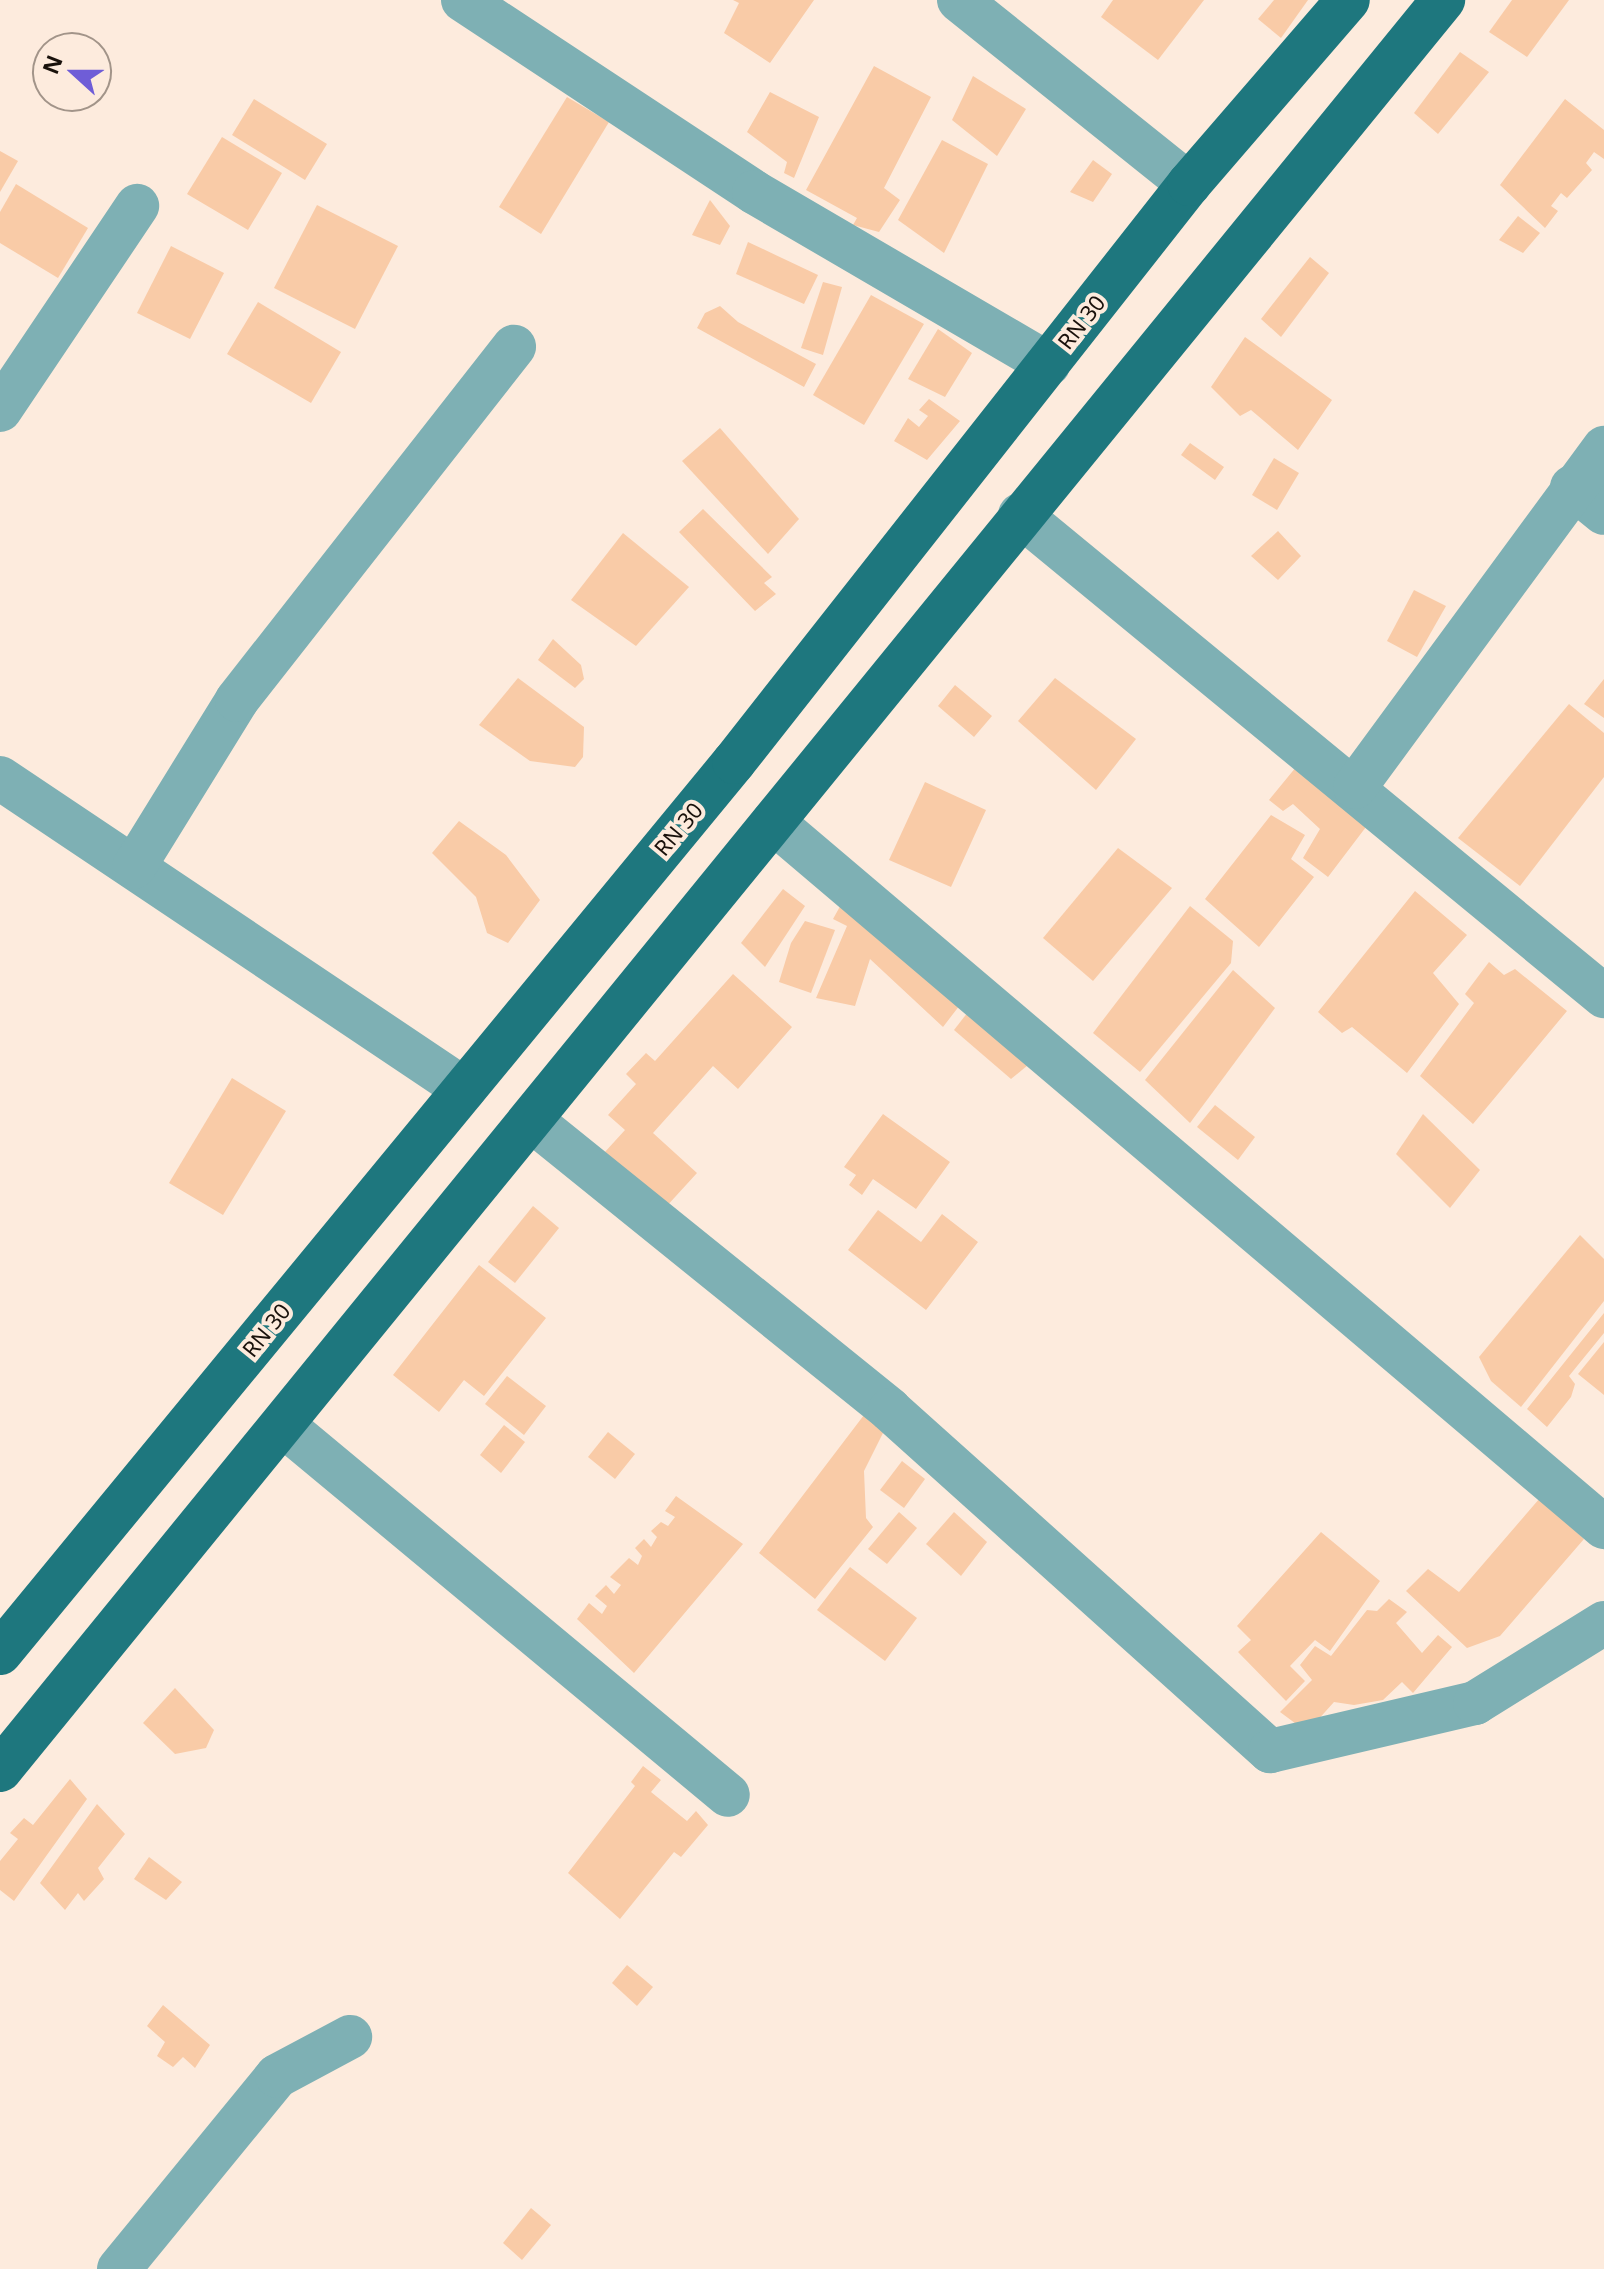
<!DOCTYPE html>
<html>
<head>
<meta charset="utf-8">
<style>
  body { margin:0 }
  #map { position:relative; width:1604px; height:2269px; overflow:hidden; background:#fdebdd; font-family:"Noto Sans",sans-serif }
  div>[style] { position:absolute }
  .building>* { inset:0; background:#f9cba7 }
  .minor>* { height:44px; margin:-22px; padding:0 22px; transform-origin:22px; border-radius:22px; background:#7eb0b4 }
  .major>* { height:44px; margin:-22px; padding:0 22px; transform-origin:22px; border-radius:22px; background:#1e777e }
  span { translate:-50% -50%; white-space:nowrap; text-align:center; line-height:1.15; -webkit-text-stroke:8px #fdebdd; paint-order:stroke }
  .street-label { font-size:22px; color:#19110b }
  .north { position:absolute; left:32px; top:32px; width:80px; height:80px; box-sizing:border-box; background:#fdebdd; border:2px solid #a29489; border-radius:50%; rotate:291deg; font-size:22px; font-weight:700; line-height:32px; text-align:center; color:#19110b }
  .north::after { content:''; display:block; margin:auto; width:28px; height:36px; background:#6f5dd7; clip-path:polygon(50% 0,100% 100%,50% 72%,0 100%) }
</style>
</head>
<body>
<div id="map">
  <div class="building">
    <i style="clip-path:polygon(733px 0,814px 0,770px 63px,724px 33px,739px 3px)"></i>
    <i style="clip-path:polygon(1113px 0,1204px 0,1158px 60px,1101px 17px)"></i>
    <i style="clip-path:polygon(1274px 0,1308px 0,1281px 38px,1258px 19px)"></i>
    <i style="clip-path:polygon(1512px 0,1569px 0,1527px 57px,1489px 32px)"></i>
    <i style="clip-path:polygon(1460px 52px,1489px 72px,1438px 134px,1414px 113px)"></i>
    <i style="clip-path:polygon(874px 66px,931px 97px,884px 188px,900px 200px,879px 232px,853px 225px,857px 218px,806px 190px)"></i>
    <i style="clip-path:polygon(973px 76px,1026px 109px,997px 156px,952px 120px)"></i>
    <i style="clip-path:polygon(770px 92px,819px 117px,794px 178px,784px 173px,787px 162px,747px 132px)"></i>
    <i style="clip-path:polygon(567px 97px,609px 122px,541px 234px,499px 207px)"></i>
    <i style="clip-path:polygon(254px 99px,327px 144px,305px 180px,232px 135px)"></i>
    <i style="clip-path:polygon(1565px 99px,1604px 130px,1604px 159px,1594px 152px,1586px 163px,1592px 170px,1567px 198px,1561px 193px,1551px 206px,1558px 211px,1545px 228px,1500px 185px)"></i>
    <i style="clip-path:polygon(222px 137px,282px 173px,248px 230px,187px 194px)"></i>
    <i style="clip-path:polygon(942px 140px,988px 164px,944px 253px,898px 220px)"></i>
    <i style="clip-path:polygon(0 151px,18px 161px,0 192px)"></i>
    <i style="clip-path:polygon(1093px 160px,1112px 174px,1093px 202px,1070px 192px)"></i>
    <i style="clip-path:polygon(16px 184px,88px 228px,58px 278px,0 243px,0 212px)"></i>
    <i style="clip-path:polygon(710px 200px,730px 226px,720px 245px,692px 235px)"></i>
    <i style="clip-path:polygon(317px 205px,398px 246px,355px 329px,274px 288px)"></i>
    <i style="clip-path:polygon(1518px 216px,1540px 233px,1523px 253px,1499px 240px)"></i>
    <i style="clip-path:polygon(748px 242px,818px 275px,804px 304px,736px 274px)"></i>
    <i style="clip-path:polygon(171px 246px,224px 273px,190px 339px,137px 313px)"></i>
    <i style="clip-path:polygon(1310px 257px,1329px 273px,1281px 337px,1261px 319px)"></i>
    <i style="clip-path:polygon(823px 282px,842px 287px,823px 355px,801px 348px)"></i>
    <i style="clip-path:polygon(871px 295px,924px 324px,864px 425px,813px 395px)"></i>
    <i style="clip-path:polygon(258px 302px,341px 352px,311px 403px,227px 354px)"></i>
    <i style="clip-path:polygon(720px 306px,738px 322px,816px 364px,804px 387px,697px 328px,705px 313px)"></i>
    <i style="clip-path:polygon(938px 329px,972px 353px,945px 397px,908px 379px)"></i>
    <i style="clip-path:polygon(1245px 337px,1332px 400px,1298px 450px,1251px 410px,1240px 416px,1211px 387px)"></i>
    <i style="clip-path:polygon(929px 399px,960px 421px,927px 460px,894px 441px,908px 418px,919px 427px,928px 416px,919px 410px)"></i>
    <i style="clip-path:polygon(720px 428px,799px 519px,768px 554px,682px 461px)"></i>
    <i style="clip-path:polygon(1190px 443px,1224px 467px,1215px 480px,1181px 455px)"></i>
    <i style="clip-path:polygon(1274px 458px,1299px 473px,1277px 510px,1252px 495px)"></i>
    <i style="clip-path:polygon(703px 509px,772px 577px,764px 583px,776px 594px,755px 611px,679px 532px)"></i>
    <i style="clip-path:polygon(1278px 531px,1301px 556px,1278px 580px,1251px 556px)"></i>
    <i style="clip-path:polygon(623px 533px,689px 587px,636px 646px,571px 600px)"></i>
    <i style="clip-path:polygon(1414px 590px,1446px 606px,1417px 657px,1387px 641px)"></i>
    <i style="clip-path:polygon(553px 639px,581px 665px,584px 679px,575px 688px,538px 660px)"></i>
    <i style="clip-path:polygon(518px 678px,584px 727px,583px 757px,575px 767px,530px 761px,479px 725px)"></i>
    <i style="clip-path:polygon(1055px 678px,1136px 739px,1096px 790px,1018px 721px)"></i>
    <i style="clip-path:polygon(1604px 679px,1604px 718px,1584px 704px)"></i>
    <i style="clip-path:polygon(955px 685px,992px 716px,974px 737px,938px 706px)"></i>
    <i style="clip-path:polygon(1569px 704px,1604px 733px,1604px 777px,1520px 886px,1458px 838px)"></i>
    <i style="clip-path:polygon(1301px 761px,1369px 823px,1328px 877px,1303px 858px,1320px 829px,1293px 804px,1283px 811px,1269px 800px)"></i>
    <i style="clip-path:polygon(925px 782px,986px 810px,951px 887px,889px 860px)"></i>
    <i style="clip-path:polygon(1271px 815px,1305px 835px,1291px 859px,1314px 877px,1259px 947px,1205px 899px)"></i>
    <i style="clip-path:polygon(459px 821px,506px 855px,540px 900px,508px 943px,487px 933px,476px 897px,432px 853px)"></i>
    <i style="clip-path:polygon(1118px 848px,1172px 888px,1093px 981px,1043px 938px)"></i>
    <i style="clip-path:polygon(783px 889px,805px 906px,765px 967px,741px 943px)"></i>
    <i style="clip-path:polygon(1415px 891px,1467px 935px,1433px 973px,1459px 1004px,1407px 1073px,1352px 1027px,1342px 1033px,1318px 1012px)"></i>
    <i style="clip-path:polygon(848px 892px,963px 1001px,943px 1027px,870px 959px,855px 1006px,816px 998px,847px 926px,833px 919px)"></i>
    <i style="clip-path:polygon(1190px 906px,1233px 941px,1231px 963px,1140px 1072px,1093px 1033px)"></i>
    <i style="clip-path:polygon(805px 921px,835px 930px,811px 993px,779px 982px,791px 943px)"></i>
    <i style="clip-path:polygon(1489px 962px,1504px 975px,1515px 969px,1567px 1011px,1473px 1124px,1420px 1076px,1474px 1003px,1465px 994px)"></i>
    <i style="clip-path:polygon(1233px 970px,1275px 1008px,1190px 1123px,1145px 1080px)"></i>
    <i style="clip-path:polygon(733px 974px,792px 1027px,738px 1089px,713px 1066px,653px 1133px,697px 1173px,665px 1208px,604px 1153px,625px 1130px,608px 1115px,636px 1084px,626px 1074px,646px 1053px,655px 1061px)"></i>
    <i style="clip-path:polygon(975px 1003px,1028px 1065px,1011px 1079px,954px 1030px)"></i>
    <i style="clip-path:polygon(232px 1078px,286px 1111px,223px 1215px,169px 1183px)"></i>
    <i style="clip-path:polygon(1215px 1105px,1255px 1137px,1238px 1160px,1197px 1127px)"></i>
    <i style="clip-path:polygon(883px 1114px,950px 1162px,916px 1209px,873px 1179px,862px 1195px,849px 1185px,856px 1175px,844px 1167px)"></i>
    <i style="clip-path:polygon(1423px 1114px,1480px 1170px,1450px 1208px,1396px 1154px)"></i>
    <i style="clip-path:polygon(533px 1206px,559px 1228px,515px 1283px,488px 1262px)"></i>
    <i style="clip-path:polygon(878px 1210px,921px 1242px,942px 1214px,978px 1242px,926px 1310px,848px 1250px)"></i>
    <i style="clip-path:polygon(1580px 1235px,1604px 1259px,1604px 1301px,1521px 1407px,1491px 1381px,1479px 1357px)"></i>
    <i style="clip-path:polygon(479px 1265px,546px 1318px,484px 1396px,464px 1380px,439px 1412px,393px 1375px)"></i>
    <i style="clip-path:polygon(1604px 1313px,1604px 1333px,1569px 1376px,1575px 1384px,1571px 1397px,1547px 1427px,1527px 1409px)"></i>
    <i style="clip-path:polygon(1604px 1342px,1604px 1395px,1578px 1374px)"></i>
    <i style="clip-path:polygon(507px 1376px,546px 1406px,524px 1435px,485px 1404px)"></i>
    <i style="clip-path:polygon(864px 1415px,884px 1431px,864px 1471px,866px 1518px,873px 1527px,815px 1599px,759px 1553px)"></i>
    <i style="clip-path:polygon(504px 1425px,525px 1442px,501px 1473px,480px 1455px)"></i>
    <i style="clip-path:polygon(608px 1432px,635px 1454px,615px 1479px,588px 1457px)"></i>
    <i style="clip-path:polygon(902px 1461px,925px 1479px,904px 1508px,880px 1490px)"></i>
    <i style="clip-path:polygon(676px 1496px,743px 1544px,634px 1673px,577px 1619px,589px 1603px,602px 1614px,607px 1606px,595px 1596px,606px 1585px,614px 1594px,621px 1585px,610px 1577px,629px 1558px,638px 1565px,642px 1556px,635px 1548px,644px 1539px,651px 1547px,657px 1537px,651px 1531px,661px 1522px,668px 1526px,675px 1517px,665px 1511px)"></i>
    <i style="clip-path:polygon(1540px 1498px,1584px 1539px,1500px 1636px,1467px 1648px,1406px 1591px,1428px 1569px,1459px 1592px)"></i>
    <i style="clip-path:polygon(899px 1512px,917px 1528px,887px 1564px,868px 1549px)"></i>
    <i style="clip-path:polygon(954px 1512px,987px 1542px,961px 1576px,926px 1544px)"></i>
    <i style="clip-path:polygon(1321px 1532px,1380px 1581px,1330px 1651px,1315px 1640px,1290px 1666px,1305px 1681px,1286px 1701px,1238px 1652px,1251px 1640px,1237px 1626px)"></i>
    <i style="clip-path:polygon(850px 1567px,917px 1618px,885px 1661px,817px 1610px)"></i>
    <i style="clip-path:polygon(1389px 1599px,1407px 1612px,1396px 1623px,1422px 1653px,1438px 1635px,1452px 1647px,1413px 1693px,1402px 1682px,1383px 1700px,1354px 1705px,1334px 1702px,1307px 1732px,1280px 1712px,1312px 1680px,1300px 1665px,1315px 1646px,1331px 1656px,1367px 1610px,1377px 1611px)"></i>
    <i style="clip-path:polygon(175px 1688px,214px 1730px,206px 1748px,175px 1754px,143px 1723px)"></i>
    <i style="clip-path:polygon(643px 1766px,661px 1780px,651px 1792px,687px 1821px,696px 1811px,708px 1825px,681px 1857px,674px 1852px,620px 1919px,568px 1873px,635px 1786px,631px 1782px)"></i>
    <i style="clip-path:polygon(70px 1779px,87px 1799px,14px 1901px,0 1890px,0 1861px,18px 1839px,10px 1833px,24px 1818px,33px 1825px)"></i>
    <i style="clip-path:polygon(97px 1804px,125px 1834px,98px 1868px,104px 1879px,84px 1901px,78px 1893px,65px 1910px,40px 1883px)"></i>
    <i style="clip-path:polygon(149px 1857px,182px 1882px,166px 1900px,134px 1879px)"></i>
    <i style="clip-path:polygon(627px 1965px,653px 1987px,637px 2006px,612px 1983px)"></i>
    <i style="clip-path:polygon(163px 2005px,210px 2045px,195px 2068px,183px 2057px,173px 2067px,157px 2056px,165px 2042px,147px 2026px)"></i>
    <i style="clip-path:polygon(531px 2208px,551px 2225px,522px 2260px,503px 2243px)"></i>
  </div>
  <div class="minor">
    <i style="left:463px;top:0;width:349px;rotate:33.4deg"></i>
    <i style="left:754px;top:192px;width:341px;rotate:30.3deg"></i>
    <i style="left:959px;top:0;width:295px;rotate:38.7deg"></i>
    <i style="left:0;top:410px;width:246px;rotate:-56.1deg"></i>
    <i style="left:1572px;top:487px;width:41px;rotate:39.1deg"></i>
    <i style="left:1020px;top:515px;width:757px;rotate:39.48deg"></i>
    <i style="left:0;top:778px;width:559px;rotate:33.83deg"></i>
    <i style="left:1355px;top:787px;width:421px;rotate:-53.7deg"></i>
    <i style="left:773px;top:822px;width:1090px;rotate:40.31deg"></i>
    <i style="left:134px;top:867px;width:196px;rotate:-58.3deg"></i>
    <i style="left:237px;top:700px;width:449px;rotate:-51.9deg"></i>
    <i style="left:531px;top:1120px;width:461px;rotate:38.9deg"></i>
    <i style="left:890px;top:1410px;width:511px;rotate:41.9deg"></i>
    <i style="left:1270px;top:1751px;width:211px;rotate:-13.2deg"></i>
    <i style="left:1475px;top:1703px;width:152px;rotate:-31.8deg"></i>
    <i style="left:284px;top:1426px;width:577px;rotate:39.73deg"></i>
    <i style="left:119px;top:2269px;width:249px;rotate:-50.7deg"></i>
    <i style="left:277px;top:2076px;width:83px;rotate:-28.1deg"></i>
  </div>
  <div class="major">
    <i style="left:0;top:1653px;width:1154px;rotate:-50.52deg"></i>
    <i style="left:734px;top:762px;width:736px;rotate:-51.79deg"></i>
    <i style="left:1189px;top:184px;width:243px;rotate:-49.2deg"></i>
    <i style="left:0;top:1770px;width:2284px;rotate:-50.81deg"></i>
  </div>
  <div class="street-label">
    <span style="left:1081px;top:322px;rotate:-52deg">RN 30</span>
    <span style="left:678px;top:829px;rotate:-50deg">RN 30</span>
    <span style="left:266px;top:1330px;rotate:-51deg">RN 30</span>
  </div>
  <div class="north">N</div>
</div>
</body>
</html>
